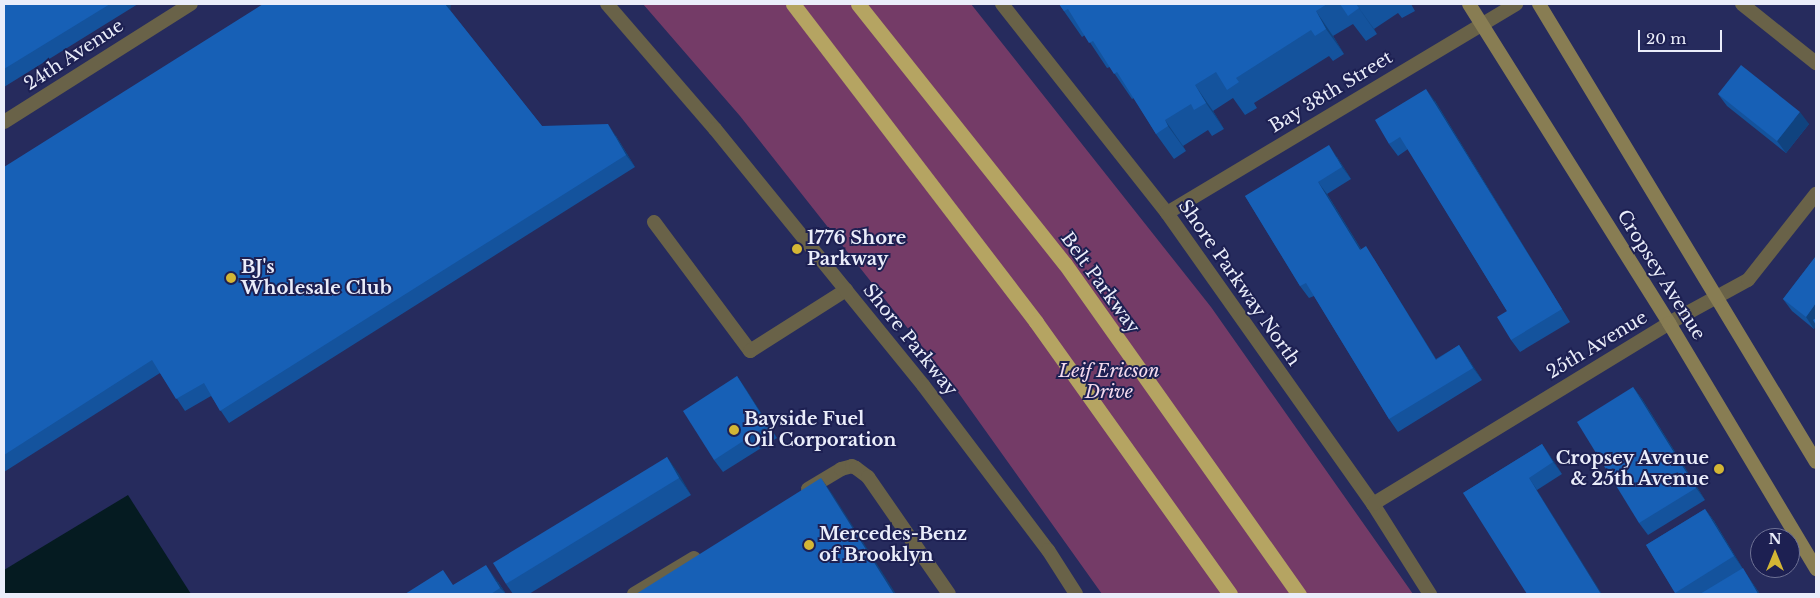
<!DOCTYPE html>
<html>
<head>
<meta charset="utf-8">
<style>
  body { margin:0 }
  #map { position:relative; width:1820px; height:598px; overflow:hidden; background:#262b5d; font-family:"Libre Baskerville",serif }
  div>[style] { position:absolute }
  .green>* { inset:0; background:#743b67 }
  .water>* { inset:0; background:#051b21 }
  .service>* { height:14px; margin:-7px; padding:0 7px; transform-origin:7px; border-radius:7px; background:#696248 }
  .minor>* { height:14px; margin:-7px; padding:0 7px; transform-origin:7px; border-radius:7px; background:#696248 }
  .tertiary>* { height:14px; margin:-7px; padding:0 7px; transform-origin:7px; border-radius:7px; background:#696248 }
  .secondary>* { height:14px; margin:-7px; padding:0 7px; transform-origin:7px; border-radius:7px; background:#887d53 }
  .motorway>* { height:15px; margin:-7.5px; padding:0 7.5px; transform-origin:7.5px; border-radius:7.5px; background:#b5a462 }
  .wall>* { inset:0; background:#14539d }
  .shaded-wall>* { inset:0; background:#10437f }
  .building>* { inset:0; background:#1760b6 }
  .dots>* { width:14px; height:14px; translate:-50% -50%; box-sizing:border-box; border:2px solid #1d2052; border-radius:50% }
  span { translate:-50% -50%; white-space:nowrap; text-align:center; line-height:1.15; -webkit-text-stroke:4px #1d2052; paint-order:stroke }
  .street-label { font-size:18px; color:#eaedfa }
  .poi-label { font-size:18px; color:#eaedfa; font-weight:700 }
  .left { translate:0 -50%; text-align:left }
  .right { translate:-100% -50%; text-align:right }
  .park-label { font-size:18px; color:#f4daed; font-style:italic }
  .frame { position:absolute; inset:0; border:5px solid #eaedfa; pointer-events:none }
  .north { position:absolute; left:1750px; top:528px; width:50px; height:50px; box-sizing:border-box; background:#1d2052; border:1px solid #6f7295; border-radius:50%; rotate:0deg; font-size:14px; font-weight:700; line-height:20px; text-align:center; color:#eaedfa }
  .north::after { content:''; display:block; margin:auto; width:18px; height:22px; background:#d3b635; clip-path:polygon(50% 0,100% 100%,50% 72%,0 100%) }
  .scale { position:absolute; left:1638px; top:30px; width:84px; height:22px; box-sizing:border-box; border:2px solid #eaedfa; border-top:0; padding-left:6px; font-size:15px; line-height:18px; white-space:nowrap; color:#eaedfa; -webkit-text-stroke:4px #1d2052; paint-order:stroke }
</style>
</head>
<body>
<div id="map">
  <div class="green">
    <i style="clip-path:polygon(643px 4px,971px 4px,1211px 307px,1413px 594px,1102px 594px,955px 388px,740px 116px)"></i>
  </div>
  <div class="water">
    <i style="clip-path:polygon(128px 495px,191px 594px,4px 594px,4px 570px)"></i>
  </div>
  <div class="service">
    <i style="left:654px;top:222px;width:161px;rotate:53.3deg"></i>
    <i style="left:750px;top:351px;width:114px;rotate:-32.4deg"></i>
    <i style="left:808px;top:489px;width:39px;rotate:-31deg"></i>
    <i style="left:841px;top:469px;width:11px;rotate:-15deg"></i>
    <i style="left:852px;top:466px;width:4px;rotate:27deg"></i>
    <i style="left:856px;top:468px;width:15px;rotate:37deg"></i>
    <i style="left:868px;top:477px;width:142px;rotate:55.3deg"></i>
    <i style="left:634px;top:594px;width:70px;rotate:-31deg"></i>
  </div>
  <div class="minor">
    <i style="left:607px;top:4px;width:165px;rotate:49.2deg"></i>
    <i style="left:715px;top:129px;width:330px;rotate:50.9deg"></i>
    <i style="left:923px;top:385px;width:207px;rotate:52.9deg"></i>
    <i style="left:1048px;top:550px;width:52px;rotate:57.5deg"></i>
    <i style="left:1002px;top:4px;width:266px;rotate:51.7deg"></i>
    <i style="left:1167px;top:213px;width:357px;rotate:54.7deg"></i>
    <i style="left:1373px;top:504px;width:107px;rotate:57.7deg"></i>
    <i style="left:1742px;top:4px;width:95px;rotate:38.6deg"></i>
    <i style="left:4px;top:122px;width:221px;rotate:-32.3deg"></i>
    <i style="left:1167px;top:213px;width:407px;rotate:-30.9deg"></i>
    <i style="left:1373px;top:504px;width:347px;rotate:-31.4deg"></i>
  </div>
  <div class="tertiary">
    <i style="left:1669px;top:323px;width:90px;rotate:-28.6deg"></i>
    <i style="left:1748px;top:280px;width:110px;rotate:-51.7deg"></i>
  </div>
  <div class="secondary">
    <i style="left:1469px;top:4px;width:377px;rotate:57.9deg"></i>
    <i style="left:1669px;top:323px;width:287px;rotate:59.1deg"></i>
    <i style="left:1539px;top:4px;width:535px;rotate:58.83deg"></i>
  </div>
  <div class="motorway">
    <i style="left:793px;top:4px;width:400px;rotate:52.6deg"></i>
    <i style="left:1036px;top:322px;width:334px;rotate:54.5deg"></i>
    <i style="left:858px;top:4px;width:332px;rotate:51.5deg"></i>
    <i style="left:1065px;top:264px;width:405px;rotate:54.7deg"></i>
  </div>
  <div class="wall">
    <i style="clip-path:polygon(4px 4px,138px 4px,4px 87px)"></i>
    <i style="clip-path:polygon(1059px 4px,1411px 4px,1415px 11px,1402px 18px,1398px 13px,1374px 29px,1377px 34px,1366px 41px,1353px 24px,1333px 36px,1344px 54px,1333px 61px,1329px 56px,1254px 103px,1257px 108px,1245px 115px,1233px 98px,1213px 111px,1224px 129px,1212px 136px,1208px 130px,1183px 146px,1186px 151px,1174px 159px,1156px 134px,1134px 98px,1132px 99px,1110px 67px,1107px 68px,1085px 35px,1082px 37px)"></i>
    <i style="clip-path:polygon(450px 10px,542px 126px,616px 136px,635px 167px,229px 423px,211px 396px,185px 411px,160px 373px,4px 472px,4px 167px)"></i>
    <i style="clip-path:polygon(1718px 94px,1809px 124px,1786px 153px,1727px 106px)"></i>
    <i style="clip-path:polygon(1435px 101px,1570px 322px,1520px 352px,1511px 340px,1507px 311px,1408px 149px,1398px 156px,1389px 144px)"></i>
    <i style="clip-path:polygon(1337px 157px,1351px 179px,1327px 194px,1361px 249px,1374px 259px,1436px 359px,1459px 345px,1482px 380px,1398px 432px,1389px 419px,1314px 296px,1309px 298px,1300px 286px,1245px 196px)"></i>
    <i style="clip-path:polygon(1816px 256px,1814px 329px,1792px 311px,1783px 299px)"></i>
    <i style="clip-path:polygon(737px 376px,777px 438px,723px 472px,714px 460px)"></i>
    <i style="clip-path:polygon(1633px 387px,1642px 399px,1705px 500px,1648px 535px,1639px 523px)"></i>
    <i style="clip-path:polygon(1542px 444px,1562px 474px,1537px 490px,1463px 493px)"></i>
    <i style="clip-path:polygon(667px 457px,691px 495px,529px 594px,513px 594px,506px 584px)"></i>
    <i style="clip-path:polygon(1705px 509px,1714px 521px,1743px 569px,1751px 581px,1760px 594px,1676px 594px,1646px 545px)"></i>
    <i style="clip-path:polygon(498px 582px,506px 594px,405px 594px,454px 585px)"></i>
  </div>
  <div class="shaded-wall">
    <i style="clip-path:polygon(445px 4px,451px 4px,450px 12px)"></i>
    <i style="clip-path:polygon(1356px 4px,1374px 29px,1377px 34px)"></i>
    <i style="clip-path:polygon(1316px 11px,1333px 36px,1344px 54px,1326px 29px)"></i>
    <i style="clip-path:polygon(1195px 85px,1213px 111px,1224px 129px,1206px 103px)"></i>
    <i style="clip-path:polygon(1426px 89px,1435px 101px,1570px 322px,1562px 309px)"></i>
    <i style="clip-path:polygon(1800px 112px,1809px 124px,1786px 153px,1777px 141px)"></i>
    <i style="clip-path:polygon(1165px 120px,1183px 146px,1186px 151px,1168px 126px)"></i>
    <i style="clip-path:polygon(608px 124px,616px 136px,635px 167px,626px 155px)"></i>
    <i style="clip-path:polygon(1329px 145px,1337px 157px,1351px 179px,1342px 167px)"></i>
    <i style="clip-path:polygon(1318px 182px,1327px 194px,1369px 262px,1360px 250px)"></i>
    <i style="clip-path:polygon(1366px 246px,1374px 259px,1444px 372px,1436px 360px)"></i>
    <i style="clip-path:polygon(1816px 303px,1816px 326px,1814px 329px,1806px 317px)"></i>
    <i style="clip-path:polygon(1459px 345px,1468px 358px,1482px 380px,1473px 368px)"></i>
    <i style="clip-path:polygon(737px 376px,746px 389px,777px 438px,768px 425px)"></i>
    <i style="clip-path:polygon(1633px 387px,1642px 399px,1705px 500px,1696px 488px)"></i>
    <i style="clip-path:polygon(1542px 444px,1562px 474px,1553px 462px)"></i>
    <i style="clip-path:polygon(667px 457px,679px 474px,691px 495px,679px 478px)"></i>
    <i style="clip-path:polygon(821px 478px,833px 495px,896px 594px,894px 594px)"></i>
    <i style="clip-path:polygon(1529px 478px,1537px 490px,1602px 594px,1601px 594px)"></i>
    <i style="clip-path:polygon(1705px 509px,1714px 521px,1743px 569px,1734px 556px)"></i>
    <i style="clip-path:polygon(486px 565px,498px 582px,506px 594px,500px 588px)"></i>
    <i style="clip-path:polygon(1743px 568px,1751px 581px,1760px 594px,1758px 594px)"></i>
  </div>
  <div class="building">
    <i style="clip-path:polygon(4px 4px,110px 4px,4px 69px)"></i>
    <i style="clip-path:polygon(263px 4px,445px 4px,542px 126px,608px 124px,626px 155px,220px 411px,204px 383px,176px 399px,152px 360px,4px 455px,4px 167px)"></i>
    <i style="clip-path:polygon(1059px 4px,1327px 4px,1316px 11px,1326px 29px,1315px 36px,1311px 30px,1236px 78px,1239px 82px,1227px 90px,1216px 72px,1195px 85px,1206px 103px,1194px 110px,1191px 104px,1165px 120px,1168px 126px,1156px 134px,1117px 72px,1114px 74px,1093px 41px,1089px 43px,1068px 9px,1064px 11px)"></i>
    <i style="clip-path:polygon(1340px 4px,1356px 4px,1359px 8px,1348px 16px)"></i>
    <i style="clip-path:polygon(1741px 65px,1800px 112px,1777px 141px,1718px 94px)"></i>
    <i style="clip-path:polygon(1426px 89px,1562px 309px,1511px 340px,1497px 317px,1507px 311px,1400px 137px,1389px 144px,1375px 120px)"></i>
    <i style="clip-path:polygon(1329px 145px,1342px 167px,1318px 182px,1360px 250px,1366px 246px,1436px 360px,1459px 345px,1473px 368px,1389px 419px,1306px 283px,1300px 286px,1245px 196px)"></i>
    <i style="clip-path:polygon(1816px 256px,1816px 303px,1806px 317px,1783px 299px)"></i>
    <i style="clip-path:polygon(1816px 318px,1816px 325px,1813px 320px)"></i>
    <i style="clip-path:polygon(737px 376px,768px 425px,714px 460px,683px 411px)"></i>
    <i style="clip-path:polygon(1633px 387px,1696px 488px,1639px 523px,1577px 422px)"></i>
    <i style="clip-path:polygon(1542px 444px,1553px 462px,1529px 478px,1601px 594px,1527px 594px,1463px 493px)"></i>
    <i style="clip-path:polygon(667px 457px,679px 478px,506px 584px,493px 563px)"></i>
    <i style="clip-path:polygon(821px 478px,894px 594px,636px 594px)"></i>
    <i style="clip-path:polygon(1705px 509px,1734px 556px,1675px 593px,1646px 545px)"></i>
    <i style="clip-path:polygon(486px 565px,500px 588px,491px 594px,405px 594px,443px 570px,453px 585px)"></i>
    <i style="clip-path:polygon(1743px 568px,1758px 594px,1700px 594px)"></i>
  </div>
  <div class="dots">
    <i style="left:797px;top:249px;background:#d3b635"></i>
    <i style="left:231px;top:278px;background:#d3b635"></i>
    <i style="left:734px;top:430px;background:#d3b635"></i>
    <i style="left:1719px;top:469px;background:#d3b635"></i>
    <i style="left:809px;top:545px;background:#d3b635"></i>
  </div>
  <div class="street-label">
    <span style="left:74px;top:55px;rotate:-33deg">24th Avenue</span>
    <span style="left:1331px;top:92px;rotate:-31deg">Bay 38th Street</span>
    <span style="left:1661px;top:275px;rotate:58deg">Cropsey Avenue</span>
    <span style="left:1100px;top:283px;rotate:54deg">Belt Parkway</span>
    <span style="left:1239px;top:283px;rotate:55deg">Shore Parkway North</span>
    <span style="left:910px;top:340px;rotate:51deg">Shore Parkway</span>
    <span style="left:1597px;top:345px;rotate:-31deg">25th Avenue</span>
  </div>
  <div class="poi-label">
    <span class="left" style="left:807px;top:249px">1776 Shore<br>Parkway</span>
    <span class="left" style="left:241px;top:278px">BJ's<br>Wholesale Club</span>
    <span class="left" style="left:744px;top:430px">Bayside Fuel<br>Oil Corporation</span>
    <span class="right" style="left:1709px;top:469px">Cropsey Avenue<br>&amp; 25th Avenue</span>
    <span class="left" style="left:819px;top:545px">Mercedes-Benz<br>of Brooklyn</span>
  </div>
  <div class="park-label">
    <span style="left:1109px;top:382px">Leif Ericson<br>Drive</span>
  </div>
  <div class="frame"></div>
  <div class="north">N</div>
  <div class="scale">20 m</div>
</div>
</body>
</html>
